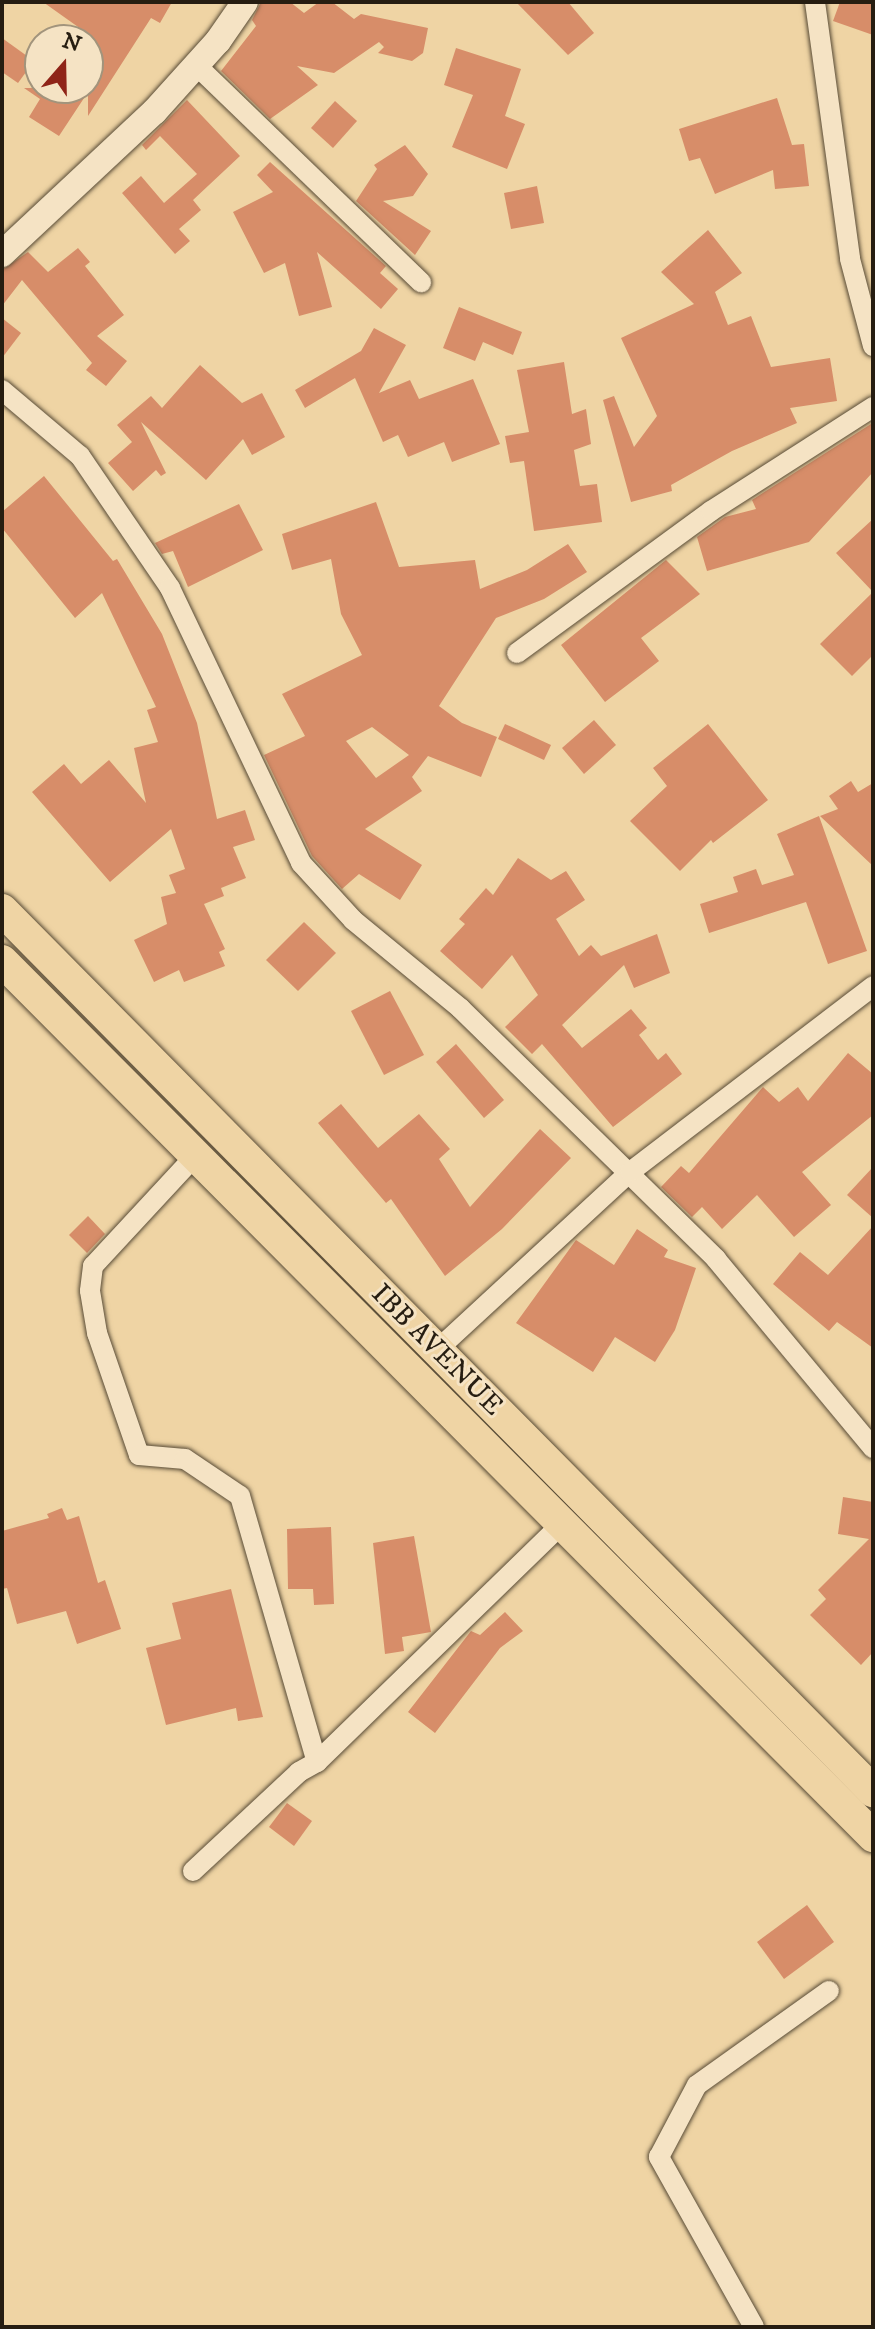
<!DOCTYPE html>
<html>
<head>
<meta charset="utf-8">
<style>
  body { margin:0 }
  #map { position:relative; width:875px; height:2329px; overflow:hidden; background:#efd4a4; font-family:"IM FELL DW Pica",serif }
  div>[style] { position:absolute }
  .building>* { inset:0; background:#d78d69 }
  .roads { filter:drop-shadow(0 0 2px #584b36) drop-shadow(0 0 2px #584b36) }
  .minor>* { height:20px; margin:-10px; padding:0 10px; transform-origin:10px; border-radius:10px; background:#f5e3c4 }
  .tertiary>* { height:26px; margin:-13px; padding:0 13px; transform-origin:13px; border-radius:13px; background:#f5e3c4 }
  .primary>* { height:32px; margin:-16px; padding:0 16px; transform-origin:16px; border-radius:16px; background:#efd4a4 }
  span { translate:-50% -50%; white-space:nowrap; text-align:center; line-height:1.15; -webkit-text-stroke:6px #f5e3c4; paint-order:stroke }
  .street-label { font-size:28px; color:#261d11 }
  .frame { position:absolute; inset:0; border:4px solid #261d11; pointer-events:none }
  .north { position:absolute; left:24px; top:24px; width:80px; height:80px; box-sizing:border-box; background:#f5e3c4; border:2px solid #a2947c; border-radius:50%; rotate:20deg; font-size:22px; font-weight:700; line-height:32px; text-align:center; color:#261d11 }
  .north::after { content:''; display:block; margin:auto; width:28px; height:36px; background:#8f2418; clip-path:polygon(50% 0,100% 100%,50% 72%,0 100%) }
</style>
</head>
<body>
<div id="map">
  <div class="building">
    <i style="clip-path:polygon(43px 2px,172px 2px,160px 23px,151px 18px,88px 116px,88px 92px,59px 136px,29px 117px,40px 99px,24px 88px,88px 88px,88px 34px)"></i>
    <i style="clip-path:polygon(261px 2px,290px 2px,304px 13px,319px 2px,332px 2px,354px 19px,361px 14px,428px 28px,423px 53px,412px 61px,378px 53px,384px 47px,379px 42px,334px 73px,297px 66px,318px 85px,270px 119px,221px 71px,256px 26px,252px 20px)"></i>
    <i style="clip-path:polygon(516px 2px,568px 2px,594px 33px,568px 55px)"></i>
    <i style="clip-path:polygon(840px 2px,873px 2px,873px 35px,833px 21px)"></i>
    <i style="clip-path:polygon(2px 38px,34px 61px,18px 83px,2px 72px)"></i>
    <i style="clip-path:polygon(456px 48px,521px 69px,505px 116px,525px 124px,507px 169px,452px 147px,473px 95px,444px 85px)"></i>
    <i style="clip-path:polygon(777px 98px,792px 145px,804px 144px,809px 186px,775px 189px,773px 170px,715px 194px,700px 158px,689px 161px,679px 129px)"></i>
    <i style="clip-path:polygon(187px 100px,240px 156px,193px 200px,201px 210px,179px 229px,190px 241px,175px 254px,122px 193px,141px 176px,164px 203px,197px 174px,160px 136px,146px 150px,142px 145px)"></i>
    <i style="clip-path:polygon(335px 101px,357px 121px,333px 148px,311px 128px)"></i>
    <i style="clip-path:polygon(405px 145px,428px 174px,413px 196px,383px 201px,431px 231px,415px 255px,356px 201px,377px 169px,374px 165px)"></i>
    <i style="clip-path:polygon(270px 162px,386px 266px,380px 273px,398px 289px,381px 309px,317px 252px,332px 307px,299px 316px,285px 263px,264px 273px,233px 212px,273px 192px,257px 175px)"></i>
    <i style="clip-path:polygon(537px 186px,544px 223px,511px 229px,504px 193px)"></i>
    <i style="clip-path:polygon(708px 230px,742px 273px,715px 292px,728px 325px,751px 316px,771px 367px,830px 358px,837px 401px,790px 408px,797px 423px,732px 451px,671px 485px,672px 491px,631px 502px,603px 400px,614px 396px,634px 447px,657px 416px,621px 338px,694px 304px,661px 272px)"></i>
    <i style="clip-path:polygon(78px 248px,90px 262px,85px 266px,124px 315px,97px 336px,127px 361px,106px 386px,86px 370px,92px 363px,22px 280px,2px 306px,2px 270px,28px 252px,48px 272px)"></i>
    <i style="clip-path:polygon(459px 307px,522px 332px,513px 355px,483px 342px,475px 361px,443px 348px)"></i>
    <i style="clip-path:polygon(2px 318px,21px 333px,2px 358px)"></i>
    <i style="clip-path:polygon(374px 328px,406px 345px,379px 393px,410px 380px,419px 399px,473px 379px,500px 444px,452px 462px,444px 442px,408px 457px,398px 435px,383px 442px,355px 378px,305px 408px,295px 390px,361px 351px)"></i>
    <i style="clip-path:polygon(564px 362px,572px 414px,586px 409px,591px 444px,574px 450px,580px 486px,597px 484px,602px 522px,534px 531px,524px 461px,510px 463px,505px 436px,529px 432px,517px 370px)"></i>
    <i style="clip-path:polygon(200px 365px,242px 403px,262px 393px,285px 437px,252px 455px,243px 439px,206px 480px,141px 422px,166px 473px,161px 476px,156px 470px,133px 491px,108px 463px,132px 442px,117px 425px,151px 396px,162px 408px)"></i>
    <i style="clip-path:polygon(871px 424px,873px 472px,809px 542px,707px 571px,697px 537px,725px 517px,756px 509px,752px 500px)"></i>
    <i style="clip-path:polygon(44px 476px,113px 561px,117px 559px,162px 634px,197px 723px,217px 819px,245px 810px,255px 840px,233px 847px,246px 878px,221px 888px,224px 896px,204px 904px,225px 949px,219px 952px,225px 966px,184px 982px,179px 970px,154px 982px,134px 940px,167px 924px,161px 897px,176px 893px,169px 875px,185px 869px,171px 829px,110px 882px,32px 792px,64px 764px,81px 784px,109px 760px,146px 803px,134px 748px,158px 742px,147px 710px,156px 707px,102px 593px,75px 618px,2px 528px,2px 512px)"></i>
    <i style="clip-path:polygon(evenodd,376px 502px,399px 567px,475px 560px,480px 589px,527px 570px,568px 544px,587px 572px,544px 599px,496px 618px,439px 706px,462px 723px,497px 737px,481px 777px,428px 756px,412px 777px,422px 791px,365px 829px,422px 865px,400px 900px,359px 874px,342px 889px,312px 856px,264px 755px,305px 736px,282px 694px,362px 655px,341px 614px,331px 559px,292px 570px,282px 534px,376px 502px,372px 727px,409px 755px,376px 778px,346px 741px,372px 727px)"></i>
    <i style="clip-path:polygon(239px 504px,263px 550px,188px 587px,173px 551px,162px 554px,155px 543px)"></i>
    <i style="clip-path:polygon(873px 519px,873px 655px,852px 676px,820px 644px,873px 592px,836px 553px)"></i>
    <i style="clip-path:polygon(666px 560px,700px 594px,641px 638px,659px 661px,605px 702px,561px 645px)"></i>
    <i style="clip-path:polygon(594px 720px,616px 745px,584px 774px,562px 748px)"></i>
    <i style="clip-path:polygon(505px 724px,551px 745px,544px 760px,498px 739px)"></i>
    <i style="clip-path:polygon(708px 724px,768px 800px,713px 843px,711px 840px,680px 871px,630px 821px,667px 786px,653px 768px)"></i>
    <i style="clip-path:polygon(851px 781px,858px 792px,873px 783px,873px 866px,820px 816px,838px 809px,829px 796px)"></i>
    <i style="clip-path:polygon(819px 816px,867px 951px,828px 964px,806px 902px,709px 933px,700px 904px,738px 892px,733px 877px,756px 869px,762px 885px,794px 875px,777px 834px)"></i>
    <i style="clip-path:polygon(518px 858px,551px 880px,566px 871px,585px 900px,556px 919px,579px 956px,591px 945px,601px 956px,657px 934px,670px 973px,634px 988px,624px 965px,562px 1025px,582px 1048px,631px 1009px,647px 1028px,639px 1035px,658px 1060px,666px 1053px,682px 1074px,613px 1127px,542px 1044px,532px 1054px,505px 1027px,538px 995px,512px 955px,482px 989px,440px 951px,465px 924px,459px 919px,486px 888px,493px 895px)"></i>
    <i style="clip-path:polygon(304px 922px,336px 953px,298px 991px,266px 960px)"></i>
    <i style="clip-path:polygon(390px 991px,424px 1055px,384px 1075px,351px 1011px)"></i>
    <i style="clip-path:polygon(456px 1044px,504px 1100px,484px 1118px,436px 1062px)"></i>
    <i style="clip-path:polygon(848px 1053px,873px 1074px,873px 1115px,802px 1172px,831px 1205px,794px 1237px,757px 1195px,722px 1229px,702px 1207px,692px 1217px,661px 1187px,681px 1166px,689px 1173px,763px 1087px,779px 1102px,798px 1087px,808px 1101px)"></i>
    <i style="clip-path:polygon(341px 1104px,378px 1148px,419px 1114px,450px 1149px,439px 1159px,470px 1207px,540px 1129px,571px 1158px,502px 1229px,445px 1276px,391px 1199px,386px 1203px,318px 1123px)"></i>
    <i style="clip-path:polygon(873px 1167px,873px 1218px,847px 1195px)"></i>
    <i style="clip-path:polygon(88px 1216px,105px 1234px,87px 1253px,69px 1235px)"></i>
    <i style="clip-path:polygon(873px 1226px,873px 1348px,837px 1322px,829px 1331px,773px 1284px,800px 1252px,828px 1275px)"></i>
    <i style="clip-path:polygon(637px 1229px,668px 1250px,664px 1257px,696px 1268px,675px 1330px,655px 1362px,615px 1337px,593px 1372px,516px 1323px,576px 1240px,614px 1265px)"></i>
    <i style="clip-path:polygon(843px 1497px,873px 1502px,873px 1652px,861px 1665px,810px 1615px,826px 1599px,818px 1590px,869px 1539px,838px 1534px)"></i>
    <i style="clip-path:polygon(62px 1508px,67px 1520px,79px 1516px,98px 1583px,105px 1580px,121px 1629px,77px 1644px,66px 1611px,17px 1624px,7px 1588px,2px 1589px,2px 1531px,49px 1518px,47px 1514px)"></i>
    <i style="clip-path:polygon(331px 1527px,334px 1604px,314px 1605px,313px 1589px,288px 1589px,287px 1529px)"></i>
    <i style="clip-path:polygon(414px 1536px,431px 1632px,402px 1637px,404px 1651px,385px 1654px,373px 1543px)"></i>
    <i style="clip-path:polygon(231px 1589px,263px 1717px,238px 1721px,236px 1708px,166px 1725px,146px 1648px,181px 1639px,172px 1603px)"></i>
    <i style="clip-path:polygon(505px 1612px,523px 1631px,500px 1648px,435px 1733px,408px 1712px,471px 1631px,480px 1635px)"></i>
    <i style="clip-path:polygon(287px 1803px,312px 1821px,294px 1846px,269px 1827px)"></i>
    <i style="clip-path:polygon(807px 1905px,834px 1942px,784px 1979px,757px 1942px)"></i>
  </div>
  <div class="roads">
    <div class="minor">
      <i style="left:815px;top:2px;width:259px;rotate:82.2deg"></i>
      <i style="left:850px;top:259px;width:90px;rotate:75.2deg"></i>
      <i style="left:196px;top:65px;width:313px;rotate:44deg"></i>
      <i style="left:2px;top:390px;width:102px;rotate:40.2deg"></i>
      <i style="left:80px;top:456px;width:160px;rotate:55.7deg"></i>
      <i style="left:170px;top:588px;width:305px;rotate:64.5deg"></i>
      <i style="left:301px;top:863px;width:77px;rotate:47.6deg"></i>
      <i style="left:353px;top:920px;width:139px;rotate:39.4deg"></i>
      <i style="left:460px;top:1008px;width:359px;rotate:44.4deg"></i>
      <i style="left:716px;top:1259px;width:246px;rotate:50.3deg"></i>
      <i style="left:517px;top:653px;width:240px;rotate:-36.2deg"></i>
      <i style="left:711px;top:511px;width:193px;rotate:-32.7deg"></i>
      <i style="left:195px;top:1156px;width:150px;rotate:132.8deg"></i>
      <i style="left:93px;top:1266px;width:25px;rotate:97deg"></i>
      <i style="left:90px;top:1291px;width:43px;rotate:80.5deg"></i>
      <i style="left:97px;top:1333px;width:129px;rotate:71deg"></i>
      <i style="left:139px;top:1455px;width:46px;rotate:5deg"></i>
      <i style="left:185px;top:1459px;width:66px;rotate:33.9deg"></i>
      <i style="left:240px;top:1496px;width:277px;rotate:73.9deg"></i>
      <i style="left:437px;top:1350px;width:263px;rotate:-42.7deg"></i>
      <i style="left:630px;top:1172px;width:306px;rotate:-37.4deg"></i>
      <i style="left:193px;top:1871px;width:145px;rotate:-43deg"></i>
      <i style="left:299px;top:1772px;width:21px;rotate:-29deg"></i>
      <i style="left:317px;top:1762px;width:340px;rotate:-44.2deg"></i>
      <i style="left:754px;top:2327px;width:195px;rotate:-119.2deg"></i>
      <i style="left:659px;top:2157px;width:81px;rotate:-62.2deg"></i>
      <i style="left:697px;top:2085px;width:162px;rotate:-35.5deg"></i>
    </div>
    <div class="tertiary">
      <i style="left:2px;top:254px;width:208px;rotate:-43.1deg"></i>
      <i style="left:154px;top:112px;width:96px;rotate:-48deg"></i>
      <i style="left:218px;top:41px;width:47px;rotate:-55.3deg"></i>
    </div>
    <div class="primary">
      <i style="left:2px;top:910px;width:1239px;rotate:45.33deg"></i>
      <i style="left:2px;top:961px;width:1235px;rotate:45.13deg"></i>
    </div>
  </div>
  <div class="street-label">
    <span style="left:437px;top:1350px;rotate:45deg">IBB AVENUE</span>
  </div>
  <div class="frame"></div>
  <div class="north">N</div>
</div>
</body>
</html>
